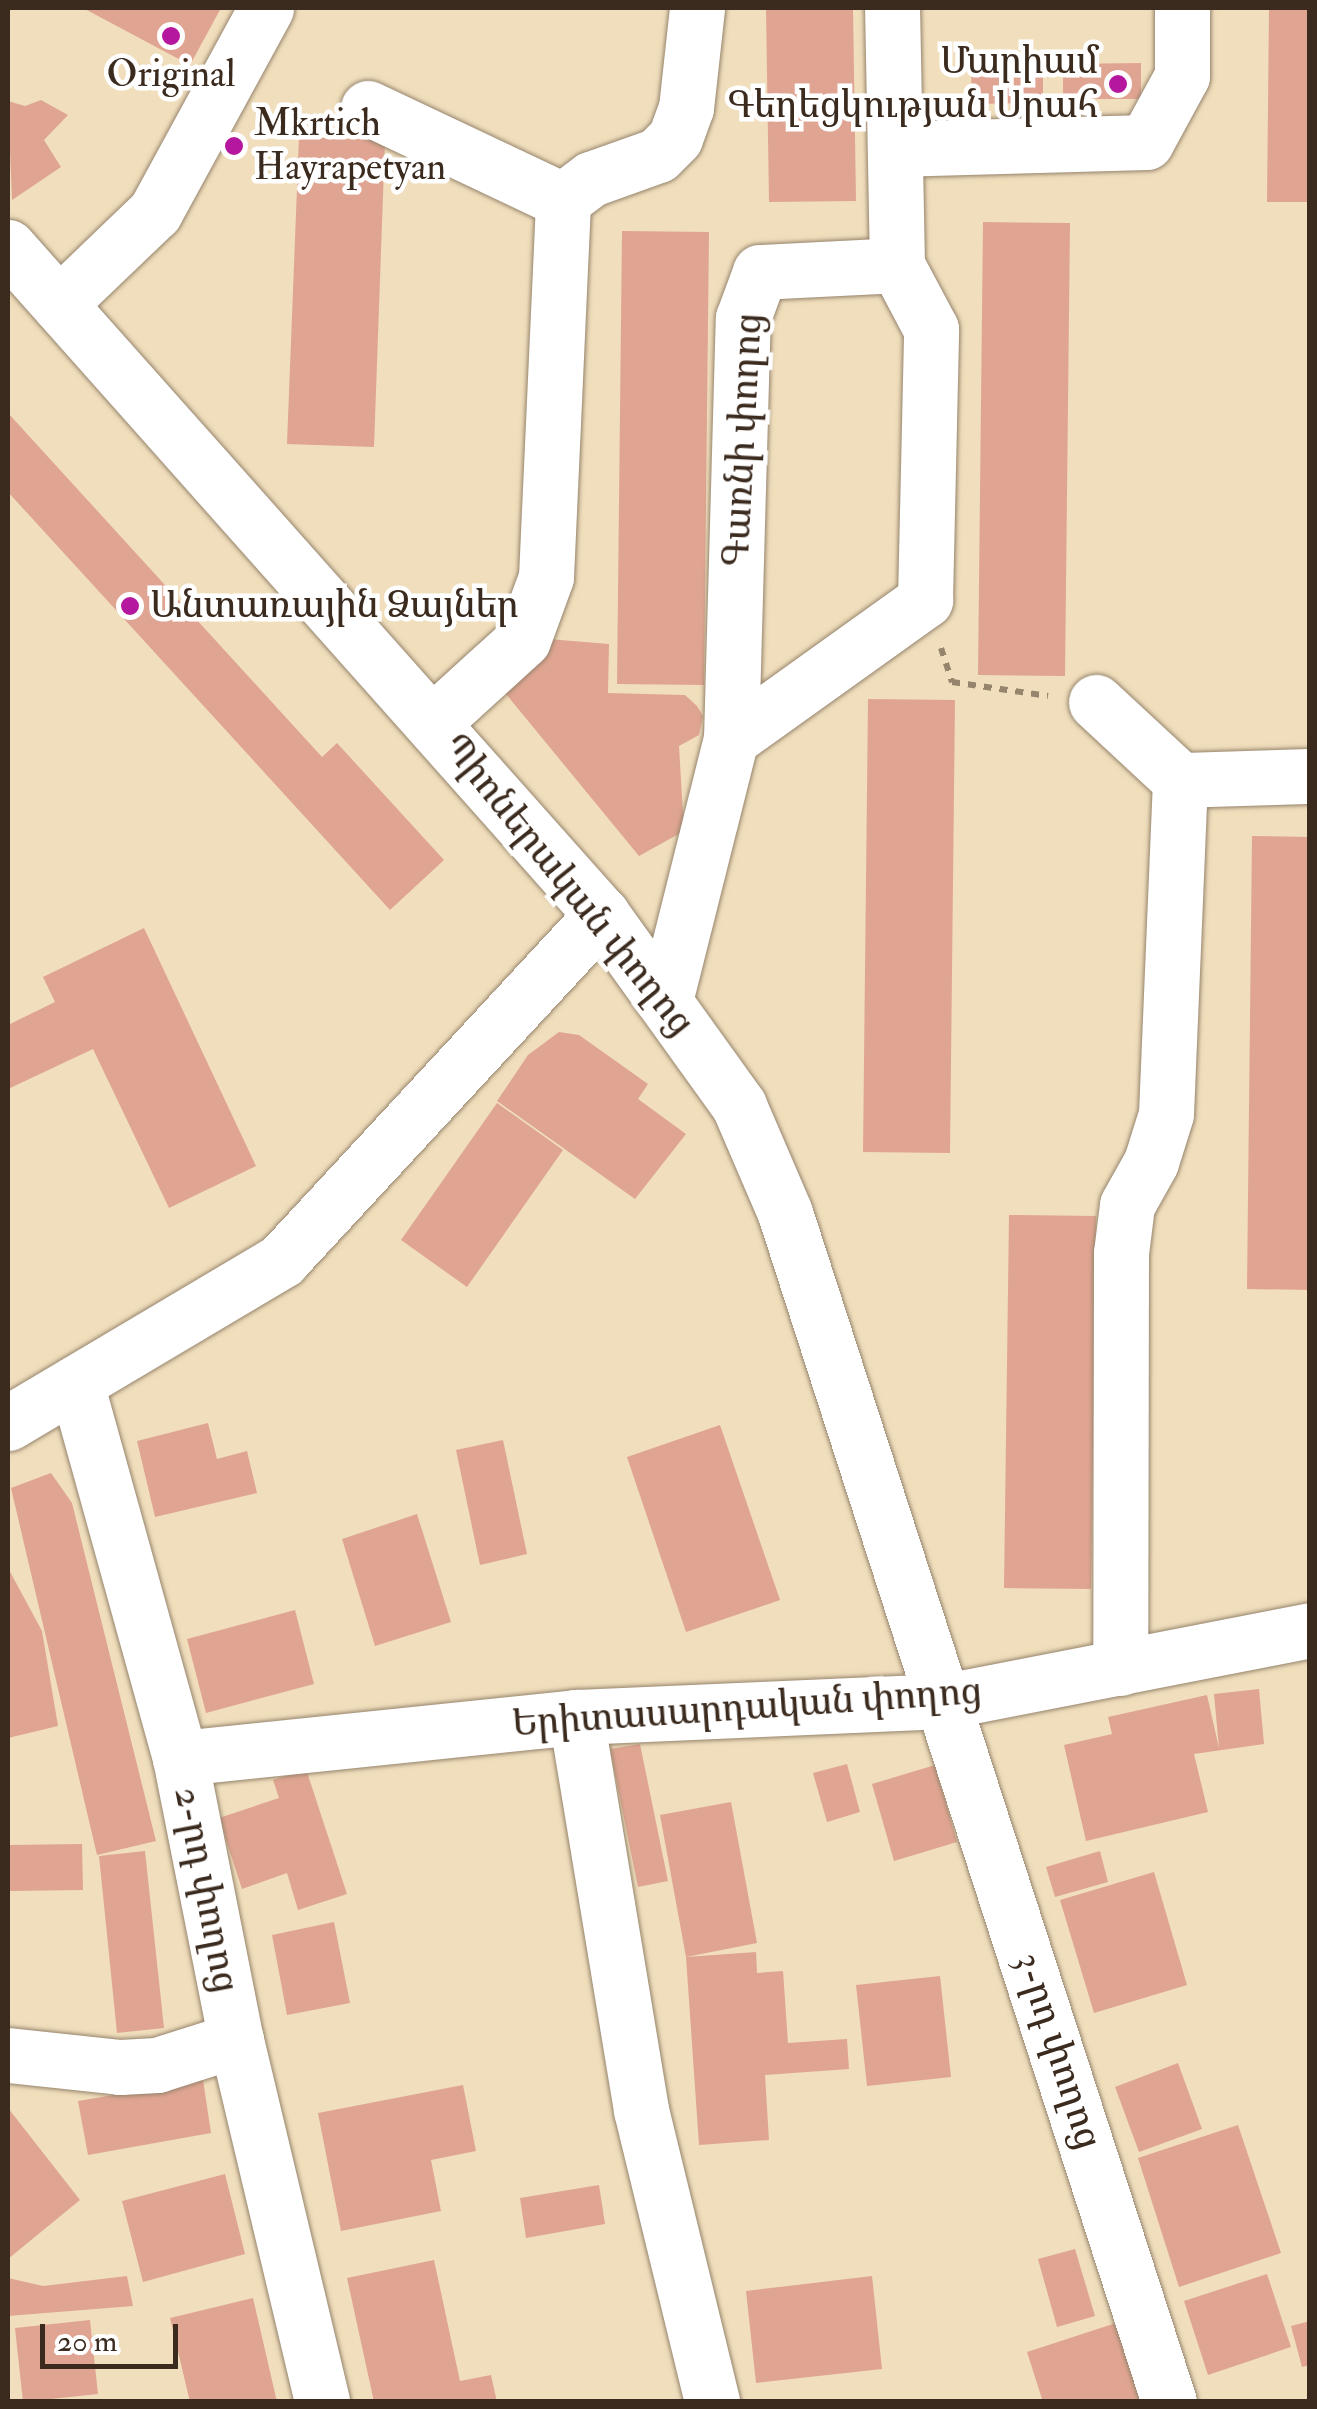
<!DOCTYPE html>
<html>
<head>
<meta charset="utf-8">
<style>
  body { margin:0 }
  #map { position:relative; width:1317px; height:2409px; overflow:hidden; background:#f0debc; font-family:"IM FELL Double Pica","Noto Serif Armenian",serif }
  div>[style] { position:absolute }
  .building>* { inset:0; background:#e0a592 }
  .path>* { height:6px; margin-top:-3px; transform-origin:0; background:repeating-linear-gradient(90deg,#96846d 0 8px,transparent 0 16px) }
  .roads { filter:drop-shadow(0 0 2px #96846d) drop-shadow(0 0 2px #96846d) }
  .minor>* { height:55px; margin:-27.5px; padding:0 27.5px; transform-origin:27.5px; border-radius:27.5px; background:#fff }
  .dots>* { width:28px; height:28px; translate:-50% -50%; box-sizing:border-box; border:5px solid #fff; border-radius:50% }
  span { translate:-50% -50%; white-space:nowrap; text-align:center; line-height:1.15; -webkit-text-stroke:9px #fff; paint-order:stroke }
  .poi-label { font-size:38px; color:#3b2a1e }
  .right { translate:-100% -50%; text-align:right }
  .left { translate:0 -50%; text-align:left }
  .street-label { font-size:38px; color:#3b2a1e }
  .frame { position:absolute; inset:0; border:10px solid #3b2a1e; pointer-events:none }
  .scale { position:absolute; left:40px; top:2324px; width:138px; height:45px; box-sizing:border-box; border:5px solid #3b2a1e; border-top:0; padding-left:12px; font-size:30px; line-height:35px; white-space:nowrap; color:#3b2a1e; -webkit-text-stroke:8px #fff; paint-order:stroke }
</style>
</head>
<body>
<div id="map">
  <div class="building">
    <i style="clip-path:polygon(83px 8px,221px 8px,190px 65px)"></i>
    <i style="clip-path:polygon(766px 8px,853px 8px,856px 201px,769px 202px)"></i>
    <i style="clip-path:polygon(1269px 8px,1310px 8px,1310px 202px,1267px 202px)"></i>
    <i style="clip-path:polygon(1141px 63px,1141px 99px,1063px 99px,1063px 64px)"></i>
    <i style="clip-path:polygon(1043px 68px,1043px 103px,972px 104px,971px 69px)"></i>
    <i style="clip-path:polygon(41px 100px,68px 115px,44px 140px,61px 167px,12px 200px,8px 101px,25px 106px)"></i>
    <i style="clip-path:polygon(299px 137px,385px 140px,374px 447px,287px 444px)"></i>
    <i style="clip-path:polygon(983px 222px,1070px 223px,1065px 676px,978px 675px)"></i>
    <i style="clip-path:polygon(622px 231px,709px 232px,704px 685px,617px 684px)"></i>
    <i style="clip-path:polygon(8px 413px,322px 757px,337px 743px,444px 860px,390px 910px,8px 492px)"></i>
    <i style="clip-path:polygon(548px 639px,609px 644px,608px 693px,685px 695px,697px 706px,703px 716px,699px 735px,679px 746px,684px 831px,639px 856px,501px 688px)"></i>
    <i style="clip-path:polygon(868px 699px,955px 700px,950px 1153px,863px 1152px)"></i>
    <i style="clip-path:polygon(1252px 836px,1310px 837px,1310px 1290px,1247px 1289px)"></i>
    <i style="clip-path:polygon(144px 928px,256px 1166px,169px 1208px,93px 1049px,8px 1089px,8px 1025px,55px 1002px,43px 977px)"></i>
    <i style="clip-path:polygon(559px 1032px,579px 1035px,648px 1084px,638px 1099px,686px 1134px,635px 1199px,497px 1101px,528px 1055px)"></i>
    <i style="clip-path:polygon(497px 1103px,563px 1150px,467px 1287px,401px 1240px)"></i>
    <i style="clip-path:polygon(1009px 1215px,1096px 1216px,1091px 1589px,1004px 1588px)"></i>
    <i style="clip-path:polygon(208px 1423px,217px 1459px,247px 1451px,257px 1493px,155px 1517px,137px 1441px)"></i>
    <i style="clip-path:polygon(720px 1425px,780px 1600px,686px 1632px,627px 1457px)"></i>
    <i style="clip-path:polygon(503px 1440px,527px 1554px,480px 1565px,456px 1450px)"></i>
    <i style="clip-path:polygon(51px 1473px,72px 1503px,156px 1841px,97px 1855px,11px 1488px)"></i>
    <i style="clip-path:polygon(417px 1514px,451px 1622px,375px 1646px,342px 1539px)"></i>
    <i style="clip-path:polygon(8px 1568px,42px 1631px,58px 1726px,8px 1738px)"></i>
    <i style="clip-path:polygon(295px 1610px,314px 1684px,206px 1713px,187px 1639px)"></i>
    <i style="clip-path:polygon(1259px 1689px,1264px 1744px,1194px 1754px,1208px 1812px,1086px 1841px,1064px 1745px,1112px 1734px,1108px 1717px,1207px 1695px,1219px 1748px,1214px 1694px)"></i>
    <i style="clip-path:polygon(640px 1744px,668px 1881px,638px 1887px,610px 1749px)"></i>
    <i style="clip-path:polygon(847px 1764px,860px 1812px,827px 1822px,813px 1773px)"></i>
    <i style="clip-path:polygon(935px 1765px,957px 1842px,894px 1861px,872px 1784px)"></i>
    <i style="clip-path:polygon(306px 1769px,347px 1894px,298px 1910px,287px 1873px,242px 1889px,219px 1818px,279px 1798px,273px 1780px)"></i>
    <i style="clip-path:polygon(731px 1802px,757px 1943px,686px 1957px,660px 1815px)"></i>
    <i style="clip-path:polygon(82px 1844px,83px 1890px,8px 1891px,8px 1845px)"></i>
    <i style="clip-path:polygon(145px 1851px,164px 2028px,117px 2033px,99px 1856px)"></i>
    <i style="clip-path:polygon(1100px 1851px,1108px 1882px,1055px 1897px,1046px 1867px)"></i>
    <i style="clip-path:polygon(1154px 1872px,1187px 1985px,1094px 2013px,1060px 1900px)"></i>
    <i style="clip-path:polygon(334px 1922px,350px 2003px,287px 2015px,272px 1935px)"></i>
    <i style="clip-path:polygon(756px 1952px,757px 1973px,783px 1971px,788px 2043px,847px 2039px,849px 2069px,765px 2075px,769px 2140px,699px 2145px,686px 1957px)"></i>
    <i style="clip-path:polygon(940px 1976px,951px 2077px,867px 2086px,856px 1985px)"></i>
    <i style="clip-path:polygon(1178px 2063px,1202px 2129px,1139px 2152px,1115px 2087px)"></i>
    <i style="clip-path:polygon(203px 2080px,211px 2133px,88px 2155px,78px 2101px)"></i>
    <i style="clip-path:polygon(463px 2085px,476px 2151px,431px 2160px,441px 2211px,341px 2231px,318px 2113px)"></i>
    <i style="clip-path:polygon(8px 2108px,80px 2200px,8px 2259px)"></i>
    <i style="clip-path:polygon(1238px 2125px,1281px 2253px,1179px 2287px,1138px 2158px)"></i>
    <i style="clip-path:polygon(225px 2174px,245px 2254px,143px 2282px,122px 2201px)"></i>
    <i style="clip-path:polygon(599px 2185px,605px 2224px,526px 2238px,520px 2198px)"></i>
    <i style="clip-path:polygon(1075px 2249px,1095px 2316px,1057px 2327px,1038px 2259px)"></i>
    <i style="clip-path:polygon(434px 2260px,460px 2381px,491px 2375px,497px 2402px,374px 2402px,347px 2278px)"></i>
    <i style="clip-path:polygon(1267px 2274px,1291px 2347px,1208px 2375px,1184px 2301px)"></i>
    <i style="clip-path:polygon(127px 2276px,133px 2306px,8px 2316px,8px 2278px,43px 2286px)"></i>
    <i style="clip-path:polygon(872px 2276px,882px 2369px,756px 2383px,746px 2291px)"></i>
    <i style="clip-path:polygon(253px 2298px,277px 2402px,190px 2402px,170px 2318px)"></i>
    <i style="clip-path:polygon(90px 2320px,98px 2394px,23px 2402px,15px 2328px)"></i>
    <i style="clip-path:polygon(1310px 2321px,1310px 2365px,1302px 2367px,1291px 2326px)"></i>
    <i style="clip-path:polygon(1116px 2323px,1141px 2402px,1043px 2402px,1027px 2352px)"></i>
  </div>
  <div class="path">
    <i style="left:941px;top:648px;width:36px;rotate:72deg"></i>
    <i style="left:952px;top:682px;width:97px;rotate:8.3deg"></i>
  </div>
  <div class="roads">
    <div class="minor">
      <i style="left:368px;top:108px;width:216px;rotate:25.3deg"></i>
      <i style="left:895px;top:149px;width:251px;rotate:-1.6deg"></i>
      <i style="left:1146px;top:142px;width:75px;rotate:-61.4deg"></i>
      <i style="left:1182px;top:76px;width:68px;rotate:-90deg"></i>
      <i style="left:8px;top:247px;width:894px;rotate:48.36deg"></i>
      <i style="left:602px;top:915px;width:235px;rotate:54.3deg"></i>
      <i style="left:739px;top:1106px;width:116px;rotate:66.7deg"></i>
      <i style="left:785px;top:1213px;width:1249px;rotate:72.1deg"></i>
      <i style="left:59px;top:304px;width:133px;rotate:-43.8deg"></i>
      <i style="left:155px;top:212px;width:232px;rotate:-61.4deg"></i>
      <i style="left:1096px;top:702px;width:115px;rotate:42.9deg"></i>
      <i style="left:1180px;top:780px;width:334px;rotate:92.4deg"></i>
      <i style="left:1166px;top:1114px;width:50px;rotate:107.4deg"></i>
      <i style="left:1151px;top:1162px;width:49px;rotate:119.2deg"></i>
      <i style="left:1127px;top:1205px;width:48px;rotate:97.1deg"></i>
      <i style="left:1121px;top:1253px;width:415px;rotate:90.1deg"></i>
      <i style="left:434px;top:721px;width:120px;rotate:-42.3deg"></i>
      <i style="left:523px;top:640px;width:67px;rotate:-69.9deg"></i>
      <i style="left:546px;top:577px;width:377px;rotate:-87.4deg"></i>
      <i style="left:563px;top:200px;width:35px;rotate:-37deg"></i>
      <i style="left:591px;top:179px;width:71px;rotate:-19.7deg"></i>
      <i style="left:658px;top:155px;width:24px;rotate:-45deg"></i>
      <i style="left:675px;top:138px;width:32px;rotate:-70deg"></i>
      <i style="left:686px;top:108px;width:101px;rotate:-83.7deg"></i>
      <i style="left:731px;top:739px;width:239px;rotate:-35.6deg"></i>
      <i style="left:925px;top:600px;width:271px;rotate:-88.7deg"></i>
      <i style="left:931px;top:329px;width:72px;rotate:-118deg"></i>
      <i style="left:1180px;top:780px;width:130px;rotate:-1.8deg"></i>
      <i style="left:666px;top:997px;width:266px;rotate:-75.9deg"></i>
      <i style="left:731px;top:739px;width:421px;rotate:-88.4deg"></i>
      <i style="left:743px;top:318px;width:49px;rotate:-69.7deg"></i>
      <i style="left:760px;top:272px;width:137px;rotate:-2.9deg"></i>
      <i style="left:897px;top:265px;width:257px;rotate:-91.1deg"></i>
      <i style="left:76px;top:1383px;width:389px;rotate:74.5deg"></i>
      <i style="left:180px;top:1758px;width:288px;rotate:78.8deg"></i>
      <i style="left:236px;top:2040px;width:372px;rotate:76.6deg"></i>
      <i style="left:8px;top:1423px;width:319px;rotate:-30.7deg"></i>
      <i style="left:282px;top:1260px;width:471px;rotate:-47.2deg"></i>
      <i style="left:576px;top:1717px;width:398px;rotate:80.6deg"></i>
      <i style="left:641px;top:2110px;width:301px;rotate:76.3deg"></i>
      <i style="left:180px;top:1758px;width:398px;rotate:-5.9deg"></i>
      <i style="left:576px;top:1717px;width:370px;rotate:-2.5deg"></i>
      <i style="left:946px;top:1701px;width:371px;rotate:-11deg"></i>
      <i style="left:8px;top:2055px;width:113px;rotate:6.1deg"></i>
      <i style="left:120px;top:2067px;width:37px;rotate:-3deg"></i>
      <i style="left:157px;top:2065px;width:83px;rotate:-17.6deg"></i>
    </div>
  </div>
  <div class="dots">
    <i style="left:171px;top:36px;background:#b5179e"></i>
    <i style="left:1118px;top:84px;background:#b5179e"></i>
    <i style="left:234px;top:146px;background:#b5179e"></i>
    <i style="left:130px;top:606px;background:#b5179e"></i>
  </div>
  <div class="poi-label">
    <span class="right" style="left:1098px;top:84px">Մարիամ<br>Գեղեցկության Սրահ</span>
    <span style="left:171px;top:75px">Original</span>
    <span class="left" style="left:254px;top:146px">Mkrtich<br>Hayrapetyan</span>
    <span class="left" style="left:150px;top:606px">Անտառային Ձայներ</span>
  </div>
  <div class="street-label">
    <span style="left:743px;top:440px;rotate:-87deg">Գառնի փողոց</span>
    <span style="left:568px;top:885px;rotate:51deg">Պիոներական փողոց</span>
    <span style="left:747px;top:1708px;rotate:-4deg">Երիտասարդական փողոց</span>
    <span style="left:206px;top:1890px;rotate:79deg">2-րդ փողոց</span>
    <span style="left:1058px;top:2051px;rotate:72deg">3-րդ փողոց</span>
  </div>
  <div class="frame"></div>
  <div class="scale">20 m</div>
</div>
</body>
</html>
